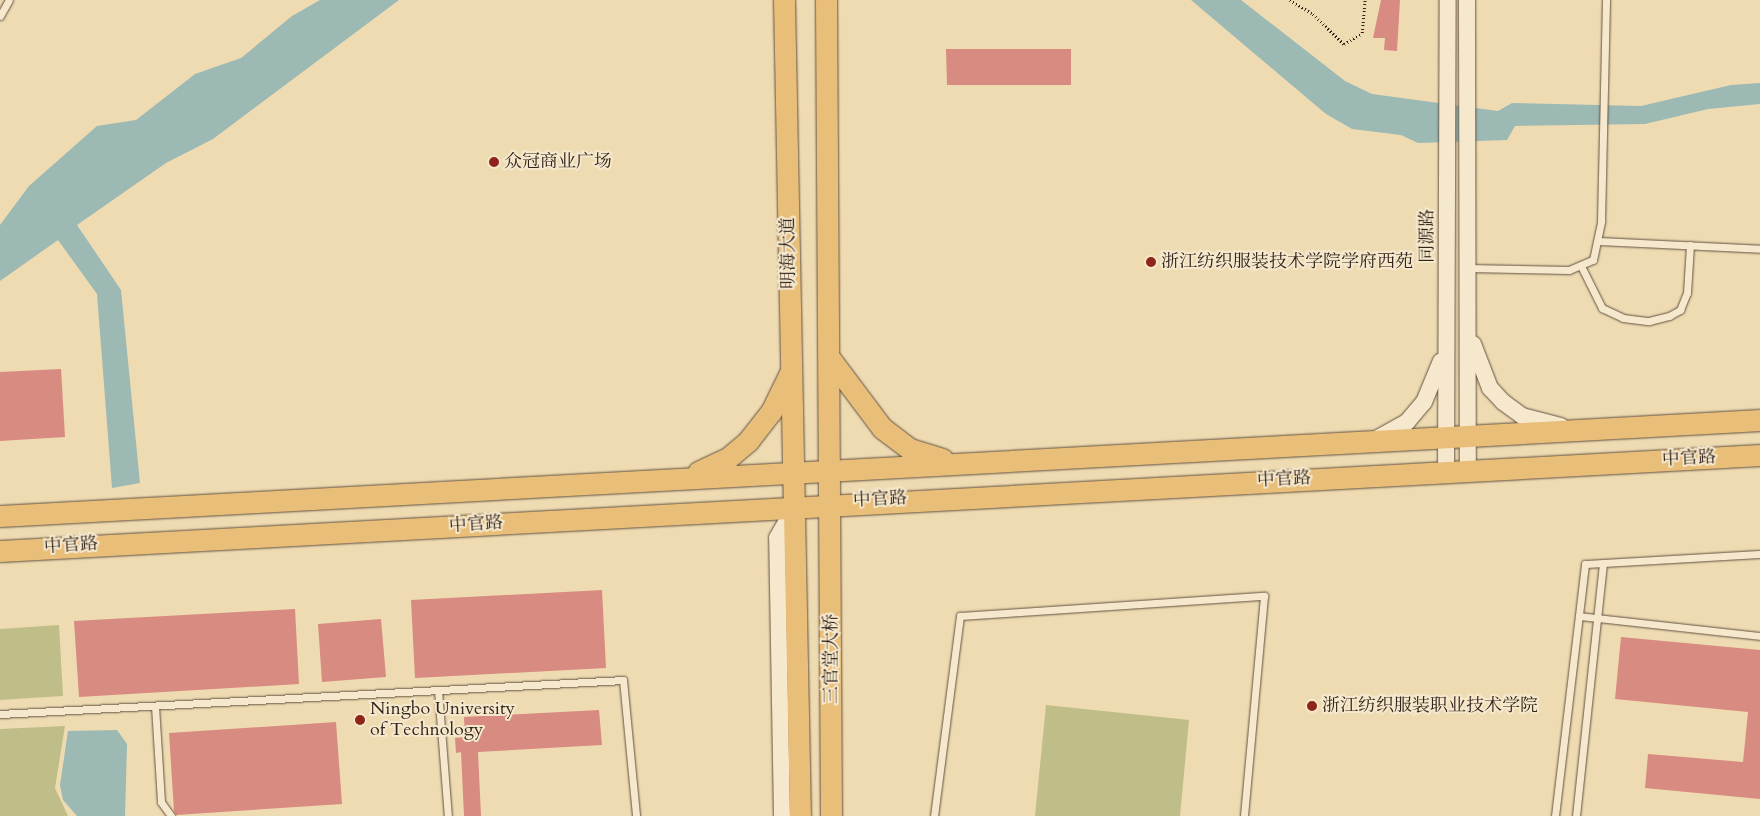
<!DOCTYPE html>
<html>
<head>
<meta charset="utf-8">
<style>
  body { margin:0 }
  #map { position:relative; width:1760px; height:816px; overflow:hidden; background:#efdbb2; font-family:Cardo,"Noto Serif SC",serif }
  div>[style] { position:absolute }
  .green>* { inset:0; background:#bfbe88 }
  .water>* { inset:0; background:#9cb9b4 }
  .building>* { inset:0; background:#d88b80 }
  .path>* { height:2.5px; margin-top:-1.25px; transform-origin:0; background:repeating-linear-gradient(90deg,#33241b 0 1px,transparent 0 3.5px) }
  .roads { filter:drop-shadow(0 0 1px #625241) drop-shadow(0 0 1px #625241) }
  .service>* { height:7px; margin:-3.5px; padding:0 3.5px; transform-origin:3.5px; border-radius:3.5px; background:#f5e8cd }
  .tertiary>* { height:16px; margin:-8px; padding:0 8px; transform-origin:8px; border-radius:8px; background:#f5e8cd }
  .primary>* { height:21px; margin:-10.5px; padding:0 10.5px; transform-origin:10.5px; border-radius:10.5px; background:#e8be79 }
  .dots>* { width:14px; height:14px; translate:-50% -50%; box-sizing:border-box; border:2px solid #f5e8cd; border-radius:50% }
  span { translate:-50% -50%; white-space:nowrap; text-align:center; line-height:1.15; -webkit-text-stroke:4px #f5e8cd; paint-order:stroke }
  .poi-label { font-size:18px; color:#33241b }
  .left { translate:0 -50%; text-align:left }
  .street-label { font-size:18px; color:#33241b }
</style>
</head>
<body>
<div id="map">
  <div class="green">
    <i style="clip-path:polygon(59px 625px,63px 696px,0 700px,0 629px)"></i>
    <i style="clip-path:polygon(1046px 705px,1189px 720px,1180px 816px,1035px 816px)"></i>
    <i style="clip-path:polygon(65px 726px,55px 788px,68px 816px,0 816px,0 729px)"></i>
  </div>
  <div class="water">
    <i style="clip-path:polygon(320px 0,399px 0,213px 139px,166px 163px,77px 225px,121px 290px,140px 483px,112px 488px,97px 294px,58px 240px,0 281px,0 225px,29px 186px,97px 126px,136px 120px,195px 74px,241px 58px,292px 16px)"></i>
    <i style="clip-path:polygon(1191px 0,1241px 0,1345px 81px,1372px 94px,1498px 111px,1512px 103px,1641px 106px,1731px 85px,1760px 83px,1760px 104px,1708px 109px,1645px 124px,1515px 126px,1507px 140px,1418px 143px,1401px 135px,1352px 129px,1326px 114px)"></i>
    <i style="clip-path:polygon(117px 730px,127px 744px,125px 816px,77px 816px,63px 800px,60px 785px,68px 731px)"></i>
  </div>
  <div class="building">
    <i style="clip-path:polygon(1381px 0,1400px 0,1397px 51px,1384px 50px,1385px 38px,1373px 38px)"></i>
    <i style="clip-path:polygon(946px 49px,1071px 49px,1071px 85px,947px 85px)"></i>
    <i style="clip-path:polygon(61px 369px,65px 437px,0 441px,0 372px)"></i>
    <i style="clip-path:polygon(602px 590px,606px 668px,415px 678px,411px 600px)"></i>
    <i style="clip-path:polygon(295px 609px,299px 684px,79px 697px,74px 621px)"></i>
    <i style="clip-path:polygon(381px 619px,386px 677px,322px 682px,318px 624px)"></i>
    <i style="clip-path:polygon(1621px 637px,1760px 650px,1760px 799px,1645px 788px,1648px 754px,1743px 762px,1748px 712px,1615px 699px)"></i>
    <i style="clip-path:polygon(599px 710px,602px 745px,478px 752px,481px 816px,464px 816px,461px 752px,456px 753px,455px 738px,465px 737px,464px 717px)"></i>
    <i style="clip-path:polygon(336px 722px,342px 804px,176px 815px,174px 811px,169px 733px)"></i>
  </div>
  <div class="path">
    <i style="left:1290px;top:0;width:27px;rotate:31deg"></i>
    <i style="left:1313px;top:14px;width:43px;rotate:44.1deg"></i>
    <i style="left:1344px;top:44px;width:21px;rotate:-31deg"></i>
    <i style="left:1362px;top:33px;width:33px;rotate:-85deg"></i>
  </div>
  <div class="roads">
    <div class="service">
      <i style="left:0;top:16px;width:18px;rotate:-61deg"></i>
      <i style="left:1599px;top:241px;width:161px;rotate:2.8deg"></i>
      <i style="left:1468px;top:268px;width:101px;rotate:1.1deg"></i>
      <i style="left:1569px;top:270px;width:26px;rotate:-23deg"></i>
      <i style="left:1593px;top:260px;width:40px;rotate:-78deg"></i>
      <i style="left:1601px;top:221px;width:221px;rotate:-88.7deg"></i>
      <i style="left:1582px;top:268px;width:45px;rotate:63.4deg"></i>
      <i style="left:1602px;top:308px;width:23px;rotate:25deg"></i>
      <i style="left:1623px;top:318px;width:26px;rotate:7deg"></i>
      <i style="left:1649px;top:321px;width:21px;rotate:-14deg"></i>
      <i style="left:1669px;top:316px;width:13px;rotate:-29deg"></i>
      <i style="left:1680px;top:310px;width:18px;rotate:-68deg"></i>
      <i style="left:1687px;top:293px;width:48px;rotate:-86.4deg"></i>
      <i style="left:1579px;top:616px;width:182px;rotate:6.3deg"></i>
      <i style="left:438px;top:690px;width:126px;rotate:85.5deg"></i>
      <i style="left:155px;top:706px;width:96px;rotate:86.4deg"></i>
      <i style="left:161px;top:802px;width:17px;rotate:54deg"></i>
      <i style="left:0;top:714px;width:624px;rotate:-3.12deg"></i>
      <i style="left:623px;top:680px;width:137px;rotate:84.5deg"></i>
      <i style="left:934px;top:816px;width:202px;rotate:-82.6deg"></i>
      <i style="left:960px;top:616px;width:305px;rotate:-3.8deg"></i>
      <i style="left:1264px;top:596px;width:221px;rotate:95.2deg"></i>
      <i style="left:1555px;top:816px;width:254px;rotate:-83.2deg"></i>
      <i style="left:1585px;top:564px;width:175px;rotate:-3.3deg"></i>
      <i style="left:1576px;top:816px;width:254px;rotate:-83.9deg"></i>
    </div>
    <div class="tertiary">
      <i style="left:1467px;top:0;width:471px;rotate:89.9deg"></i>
      <i style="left:1473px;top:344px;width:47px;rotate:68.9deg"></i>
      <i style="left:1490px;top:388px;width:19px;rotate:47deg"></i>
      <i style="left:1503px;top:402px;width:24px;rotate:36deg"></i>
      <i style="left:1522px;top:416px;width:40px;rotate:14.4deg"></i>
      <i style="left:1378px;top:438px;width:33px;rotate:-29deg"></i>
      <i style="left:1407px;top:422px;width:26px;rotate:-50deg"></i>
      <i style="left:1424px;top:402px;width:44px;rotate:-67.5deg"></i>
      <i style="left:1446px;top:472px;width:472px;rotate:-89.8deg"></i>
      <i style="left:782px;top:816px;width:278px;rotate:-91deg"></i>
      <i style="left:777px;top:538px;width:34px;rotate:-60deg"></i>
    </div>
    <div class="primary">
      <i style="left:784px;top:0;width:816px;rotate:88.88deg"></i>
      <i style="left:826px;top:0;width:816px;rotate:89.65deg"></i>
      <i style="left:831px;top:360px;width:85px;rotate:53.1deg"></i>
      <i style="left:882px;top:428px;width:35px;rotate:37deg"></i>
      <i style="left:910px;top:449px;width:34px;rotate:17deg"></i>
      <i style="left:698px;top:472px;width:33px;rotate:-25deg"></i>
      <i style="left:728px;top:458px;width:26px;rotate:-40deg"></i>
      <i style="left:748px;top:441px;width:37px;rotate:-52deg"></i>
      <i style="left:771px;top:412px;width:43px;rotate:-64deg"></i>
      <i style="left:0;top:516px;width:1763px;rotate:-3.12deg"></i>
      <i style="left:0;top:551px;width:1763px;rotate:-3.12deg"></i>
    </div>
  </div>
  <div class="dots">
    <i style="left:494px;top:162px;background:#8f2418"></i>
    <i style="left:1151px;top:262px;background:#8f2418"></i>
    <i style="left:1312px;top:706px;background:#8f2418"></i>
    <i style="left:360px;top:720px;background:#8f2418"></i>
  </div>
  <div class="poi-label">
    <span class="left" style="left:504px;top:162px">众冠商业广场</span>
    <span class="left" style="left:1161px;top:262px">浙江纺织服装技术学院学府西苑</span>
    <span class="left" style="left:1322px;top:706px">浙江纺织服装职业技术学院</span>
    <span class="left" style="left:370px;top:720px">Ningbo University<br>of Technology</span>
  </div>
  <div class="street-label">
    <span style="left:1428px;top:236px;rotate:-90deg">同源路</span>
    <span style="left:789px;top:253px;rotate:-91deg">明海大道</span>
    <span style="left:1689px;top:459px;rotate:-3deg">中官路</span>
    <span style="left:1284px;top:480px;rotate:-3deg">中官路</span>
    <span style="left:880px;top:500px;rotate:-3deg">中官路</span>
    <span style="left:476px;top:525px;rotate:-4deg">中官路</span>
    <span style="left:71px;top:546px;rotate:-4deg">中官路</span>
    <span style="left:832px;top:659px;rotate:-90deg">三官堂大桥</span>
  </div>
</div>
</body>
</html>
